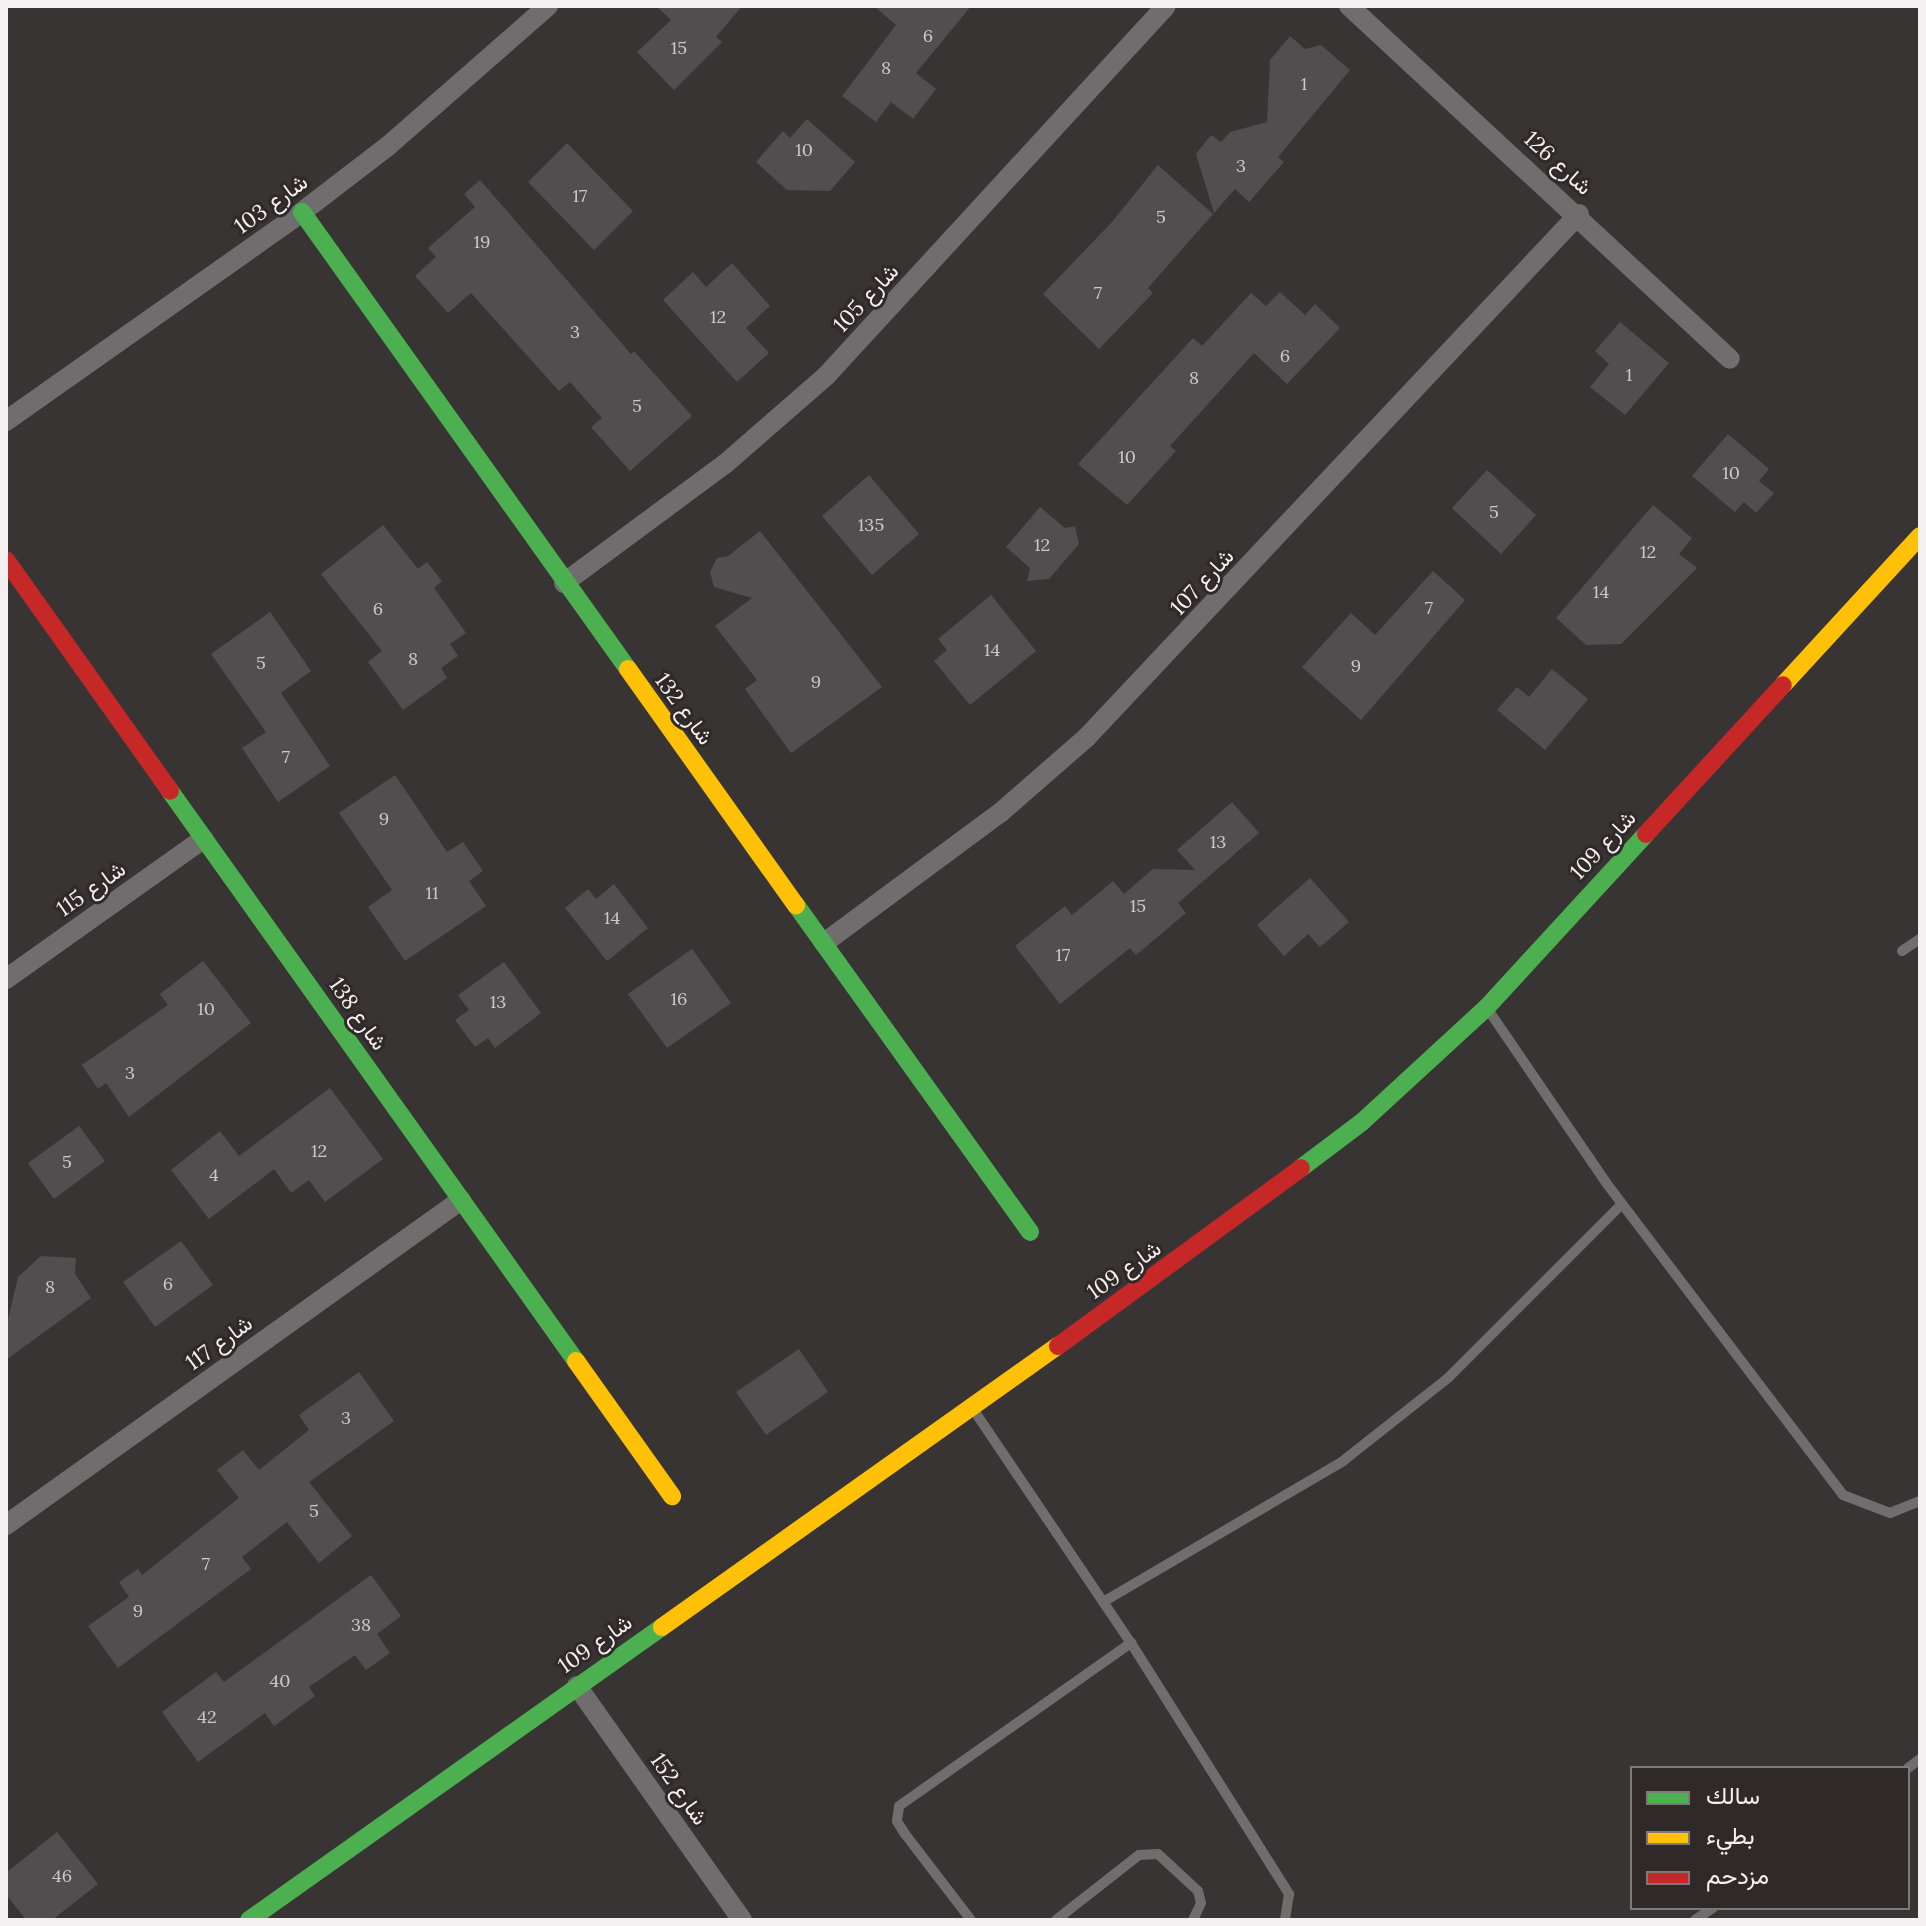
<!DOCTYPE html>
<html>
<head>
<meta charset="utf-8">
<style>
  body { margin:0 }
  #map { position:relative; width:1926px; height:1926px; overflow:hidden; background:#383434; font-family:Lora,Vazirmatn,serif }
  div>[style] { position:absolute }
  .building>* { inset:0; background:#524e4f }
  .lane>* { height:10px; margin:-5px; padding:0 5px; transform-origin:5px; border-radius:5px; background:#6f6d6d }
  .street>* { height:20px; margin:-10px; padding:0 10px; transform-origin:10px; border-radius:10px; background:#6f6d6d }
  .fast>* { height:18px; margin:-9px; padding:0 9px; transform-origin:9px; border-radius:9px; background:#4caf50 }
  .slow>* { height:18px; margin:-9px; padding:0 9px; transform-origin:9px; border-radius:9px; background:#ffc107 }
  .jam>* { height:18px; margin:-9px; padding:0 9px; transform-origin:9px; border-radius:9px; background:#c62828 }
  span { translate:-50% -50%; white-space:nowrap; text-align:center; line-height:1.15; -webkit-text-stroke:6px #2f2929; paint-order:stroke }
  .number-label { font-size:18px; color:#ccc8c8 }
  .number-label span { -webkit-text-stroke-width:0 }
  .street-label { font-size:22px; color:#f4f0f1 }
  .frame { position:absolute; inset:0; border:8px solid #f4f0f1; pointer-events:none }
  .legend { position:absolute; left:1630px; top:1766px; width:280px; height:144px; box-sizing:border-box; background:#2f2929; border:2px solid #7e7979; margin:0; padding:10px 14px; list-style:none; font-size:24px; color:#f4f0f1 }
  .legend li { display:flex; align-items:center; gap:16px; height:40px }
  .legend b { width:40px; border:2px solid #7e7979 }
</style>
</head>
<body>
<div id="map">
  <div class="building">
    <i style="clip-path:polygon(656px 6px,742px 6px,716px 37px,722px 42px,674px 90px,637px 52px,671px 20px)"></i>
    <i style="clip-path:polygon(874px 6px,971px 6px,916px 73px,936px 89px,913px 119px,891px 102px,876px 122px,842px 96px,896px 25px)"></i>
    <i style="clip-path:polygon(1290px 36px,1305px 49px,1321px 45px,1350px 70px,1278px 157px,1284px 162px,1249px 202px,1235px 189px,1214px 213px,1196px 154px,1211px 135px,1221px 142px,1230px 132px,1267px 122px,1270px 60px)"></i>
    <i style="clip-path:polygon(807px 119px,855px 162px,830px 191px,787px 190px,756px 162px,783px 131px,790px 138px)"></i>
    <i style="clip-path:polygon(567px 143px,633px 211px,594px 250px,528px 182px)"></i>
    <i style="clip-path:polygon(1158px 165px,1213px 214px,1148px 288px,1153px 293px,1099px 349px,1043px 294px,1112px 222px)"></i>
    <i style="clip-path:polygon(480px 180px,631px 354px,634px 351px,692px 416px,630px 471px,591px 427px,602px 418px,570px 382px,559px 391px,471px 293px,448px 313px,415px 276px,436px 257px,428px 248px,475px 207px,464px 194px)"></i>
    <i style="clip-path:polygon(732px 263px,770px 306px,746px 328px,769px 353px,737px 382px,663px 300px,693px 272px,706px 287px)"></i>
    <i style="clip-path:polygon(1280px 292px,1305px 315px,1315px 304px,1340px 328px,1287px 384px,1254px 353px,1170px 446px,1176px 451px,1127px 505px,1078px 464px,1193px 338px,1202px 346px,1251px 293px,1266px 306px)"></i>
    <i style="clip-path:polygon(1620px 322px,1669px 363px,1625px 415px,1590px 387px,1609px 364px,1595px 351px)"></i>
    <i style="clip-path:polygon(1728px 434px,1769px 469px,1759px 481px,1774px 493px,1756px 513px,1744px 502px,1735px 512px,1692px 476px)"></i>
    <i style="clip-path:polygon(1487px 470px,1536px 515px,1501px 554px,1452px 508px)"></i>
    <i style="clip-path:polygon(869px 475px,919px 534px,872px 575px,822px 516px)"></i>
    <i style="clip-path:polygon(1653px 505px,1692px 538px,1679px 554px,1697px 568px,1621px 644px,1586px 645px,1556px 618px)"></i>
    <i style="clip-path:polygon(1040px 507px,1065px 528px,1075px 526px,1079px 544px,1049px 579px,1027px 581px,1030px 568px,1006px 547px)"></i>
    <i style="clip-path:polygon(383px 525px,418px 569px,427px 562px,442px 581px,434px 588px,466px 633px,450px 644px,458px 656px,441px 668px,447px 678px,403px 710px,368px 662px,382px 651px,321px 574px)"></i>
    <i style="clip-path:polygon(760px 531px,882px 687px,791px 753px,745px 689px,757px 680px,715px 626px,752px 598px,714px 587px,710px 572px,717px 558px,728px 556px)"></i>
    <i style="clip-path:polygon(1433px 571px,1465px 600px,1361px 720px,1302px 667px,1351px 613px,1375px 635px)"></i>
    <i style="clip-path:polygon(991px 595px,1036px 651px,970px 705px,934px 661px,947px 650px,938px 639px)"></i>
    <i style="clip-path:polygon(270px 612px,311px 671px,281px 693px,330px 766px,278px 802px,242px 748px,266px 732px,211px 654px)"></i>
    <i style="clip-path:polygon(1552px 669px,1588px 699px,1545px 750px,1497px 710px,1517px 687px,1529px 697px)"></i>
    <i style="clip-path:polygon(395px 775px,447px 852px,463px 842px,483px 871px,469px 881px,486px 906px,405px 961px,368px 907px,392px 890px,339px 813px)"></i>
    <i style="clip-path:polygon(1232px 802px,1259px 833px,1178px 903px,1186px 913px,1136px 955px,1130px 948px,1060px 1004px,1015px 946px,1065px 906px,1072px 915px,1113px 881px,1124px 894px,1153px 869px,1195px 870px,1177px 850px)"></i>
    <i style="clip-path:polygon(1310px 878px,1349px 922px,1320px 947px,1308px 934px,1284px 956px,1257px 925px)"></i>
    <i style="clip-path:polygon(614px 884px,648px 928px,607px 961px,565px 908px,588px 889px,596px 899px)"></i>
    <i style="clip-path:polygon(692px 949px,731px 1003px,667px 1048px,628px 994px)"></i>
    <i style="clip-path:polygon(203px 961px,251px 1023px,129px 1117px,106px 1083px,98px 1089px,82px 1065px,168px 1005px,160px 994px)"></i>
    <i style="clip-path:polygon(504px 962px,541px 1013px,495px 1048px,488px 1038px,475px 1047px,455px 1020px,469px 1010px,458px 995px)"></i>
    <i style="clip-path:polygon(330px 1088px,383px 1159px,325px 1202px,309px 1180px,291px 1193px,274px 1169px,209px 1219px,171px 1170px,220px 1131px,239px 1156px)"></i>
    <i style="clip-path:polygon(79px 1126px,105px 1161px,54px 1199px,28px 1163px)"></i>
    <i style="clip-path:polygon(181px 1241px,213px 1285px,155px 1327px,123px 1282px)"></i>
    <i style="clip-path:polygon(41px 1256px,76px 1258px,75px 1274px,91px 1298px,6px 1360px,6px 1328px,18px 1277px)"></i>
    <i style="clip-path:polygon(799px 1349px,828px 1392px,766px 1435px,736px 1392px)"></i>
    <i style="clip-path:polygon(359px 1372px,394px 1421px,309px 1482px,352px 1536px,319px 1563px,287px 1522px,242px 1557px,251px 1569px,118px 1668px,88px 1626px,129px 1597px,119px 1582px,138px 1569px,142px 1575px,239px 1498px,217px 1470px,243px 1450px,259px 1470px,309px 1430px,299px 1415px)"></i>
    <i style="clip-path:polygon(371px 1575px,401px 1616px,377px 1634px,390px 1653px,366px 1670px,355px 1655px,309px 1687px,315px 1696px,274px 1726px,265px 1713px,198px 1762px,162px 1712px,216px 1672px,224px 1682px)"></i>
    <i style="clip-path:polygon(57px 1832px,98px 1884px,52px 1920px,26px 1920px,6px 1894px,6px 1873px)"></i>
  </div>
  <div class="lane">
    <i style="left:1902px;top:951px;width:22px;rotate:-34deg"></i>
    <i style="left:1489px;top:1011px;width:209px;rotate:55.7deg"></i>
    <i style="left:1607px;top:1184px;width:390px;rotate:52.8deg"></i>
    <i style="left:1843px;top:1495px;width:50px;rotate:21deg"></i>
    <i style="left:1890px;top:1513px;width:32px;rotate:-22deg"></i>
    <i style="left:973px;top:1409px;width:282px;rotate:56deg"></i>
    <i style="left:1131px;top:1643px;width:297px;rotate:57.8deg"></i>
    <i style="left:1289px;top:1894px;width:26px;rotate:99deg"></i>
    <i style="left:1103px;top:1602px;width:278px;rotate:-30.4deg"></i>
    <i style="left:1343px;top:1461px;width:134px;rotate:-38.3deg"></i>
    <i style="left:1448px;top:1378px;width:246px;rotate:-45deg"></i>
    <i style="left:1908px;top:1768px;width:15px;rotate:-37deg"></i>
    <i style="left:971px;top:1920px;width:108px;rotate:-127.5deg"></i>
    <i style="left:905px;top:1834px;width:15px;rotate:-122deg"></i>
    <i style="left:897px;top:1821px;width:15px;rotate:-82deg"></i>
    <i style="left:899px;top:1806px;width:284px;rotate:-35.1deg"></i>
    <i style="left:1056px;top:1920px;width:105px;rotate:-38.1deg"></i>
    <i style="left:1139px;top:1855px;width:19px;rotate:-3deg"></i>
    <i style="left:1158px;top:1854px;width:54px;rotate:42.8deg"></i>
    <i style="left:1198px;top:1891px;width:12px;rotate:76deg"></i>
    <i style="left:1201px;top:1903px;width:19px;rotate:115deg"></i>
    <i style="left:1695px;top:1920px;width:22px;rotate:-34deg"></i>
  </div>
  <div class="street">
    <i style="left:1349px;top:6px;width:519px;rotate:42.82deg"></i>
    <i style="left:6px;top:421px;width:362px;rotate:-35.2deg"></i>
    <i style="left:302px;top:212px;width:108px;rotate:-37.5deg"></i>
    <i style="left:388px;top:146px;width:213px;rotate:-41.2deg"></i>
    <i style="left:564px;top:583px;width:200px;rotate:-36.5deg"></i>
    <i style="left:725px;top:464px;width:134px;rotate:-41.1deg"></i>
    <i style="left:826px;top:376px;width:502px;rotate:-47.42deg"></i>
    <i style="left:824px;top:943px;width:219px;rotate:-36.5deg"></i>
    <i style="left:1000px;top:813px;width:116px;rotate:-41.1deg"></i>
    <i style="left:1087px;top:737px;width:718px;rotate:-46.75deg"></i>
    <i style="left:6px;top:979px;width:242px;rotate:-35.4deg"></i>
    <i style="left:6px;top:1525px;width:559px;rotate:-35.54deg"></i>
    <i style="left:577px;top:1686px;width:286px;rotate:54.8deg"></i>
  </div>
  <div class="fast">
    <i style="left:302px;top:212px;width:561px;rotate:54.5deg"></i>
    <i style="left:170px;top:791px;width:700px;rotate:54.54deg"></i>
    <i style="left:796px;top:905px;width:402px;rotate:54.4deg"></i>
    <i style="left:1301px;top:1168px;width:76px;rotate:-37deg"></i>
    <i style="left:1362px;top:1122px;width:170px;rotate:-42.6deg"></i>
    <i style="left:1487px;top:1007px;width:235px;rotate:-47.4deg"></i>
    <i style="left:249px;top:1920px;width:506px;rotate:-35.35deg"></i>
  </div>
  <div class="slow">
    <i style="left:628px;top:669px;width:290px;rotate:54.6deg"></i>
    <i style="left:1783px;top:685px;width:202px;rotate:-47.4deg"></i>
    <i style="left:576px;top:1361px;width:166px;rotate:54.6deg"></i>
    <i style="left:662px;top:1627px;width:486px;rotate:-35.4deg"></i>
  </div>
  <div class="jam">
    <i style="left:6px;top:560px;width:283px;rotate:54.6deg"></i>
    <i style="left:1646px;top:834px;width:202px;rotate:-47.4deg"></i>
    <i style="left:1058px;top:1346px;width:301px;rotate:-36.2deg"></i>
  </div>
  <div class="number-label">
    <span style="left:928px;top:36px">6</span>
    <span style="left:679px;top:48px">15</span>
    <span style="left:886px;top:68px">8</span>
    <span style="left:1304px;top:84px">1</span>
    <span style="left:804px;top:150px">10</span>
    <span style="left:1241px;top:166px">3</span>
    <span style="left:580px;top:196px">17</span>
    <span style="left:1161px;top:217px">5</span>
    <span style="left:482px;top:242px">19</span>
    <span style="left:1098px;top:293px">7</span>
    <span style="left:718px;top:317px">12</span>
    <span style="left:575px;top:332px">3</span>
    <span style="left:1285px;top:356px">6</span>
    <span style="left:1629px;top:375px">1</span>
    <span style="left:1194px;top:378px">8</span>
    <span style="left:637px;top:406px">5</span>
    <span style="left:1127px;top:457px">10</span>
    <span style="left:1731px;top:473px">10</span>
    <span style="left:1494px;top:512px">5</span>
    <span style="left:871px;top:525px">135</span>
    <span style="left:1042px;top:545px">12</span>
    <span style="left:1648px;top:552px">12</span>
    <span style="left:1601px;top:592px">14</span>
    <span style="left:1429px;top:608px">7</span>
    <span style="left:378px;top:609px">6</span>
    <span style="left:992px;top:650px">14</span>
    <span style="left:413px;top:659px">8</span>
    <span style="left:261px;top:663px">5</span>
    <span style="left:1356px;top:666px">9</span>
    <span style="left:816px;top:682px">9</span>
    <span style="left:286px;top:757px">7</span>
    <span style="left:384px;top:819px">9</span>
    <span style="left:1218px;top:842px">13</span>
    <span style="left:432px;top:893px">11</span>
    <span style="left:1138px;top:906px">15</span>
    <span style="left:612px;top:918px">14</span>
    <span style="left:1063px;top:955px">17</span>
    <span style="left:679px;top:999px">16</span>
    <span style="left:498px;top:1002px">13</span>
    <span style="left:206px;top:1009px">10</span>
    <span style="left:130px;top:1073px">3</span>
    <span style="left:319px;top:1151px">12</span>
    <span style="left:67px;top:1162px">5</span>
    <span style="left:214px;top:1175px">4</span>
    <span style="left:168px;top:1284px">6</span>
    <span style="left:50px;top:1287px">8</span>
    <span style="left:346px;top:1418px">3</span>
    <span style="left:314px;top:1511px">5</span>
    <span style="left:206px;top:1564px">7</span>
    <span style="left:138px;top:1611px">9</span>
    <span style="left:361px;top:1625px">38</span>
    <span style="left:280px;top:1681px">40</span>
    <span style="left:207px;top:1717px">42</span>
    <span style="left:62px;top:1876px">46</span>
  </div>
  <div class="street-label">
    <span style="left:1558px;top:163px;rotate:42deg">شارع 126</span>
    <span style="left:271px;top:204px;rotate:-36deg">شارع 103</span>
    <span style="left:866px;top:298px;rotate:-47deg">شارع 105</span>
    <span style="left:1202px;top:582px;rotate:-47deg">شارع 107</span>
    <span style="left:684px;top:709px;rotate:54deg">شارع 132</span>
    <span style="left:1603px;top:845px;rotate:-47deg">شارع 109</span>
    <span style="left:91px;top:889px;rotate:-35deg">شارع 115</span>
    <span style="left:358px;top:1014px;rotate:55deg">شارع 138</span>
    <span style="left:1124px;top:1270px;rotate:-35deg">شارع 109</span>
    <span style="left:219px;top:1343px;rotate:-36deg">شارع 117</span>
    <span style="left:595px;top:1644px;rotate:-35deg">شارع 109</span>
    <span style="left:679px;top:1789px;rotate:55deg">شارع 152</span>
  </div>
  <div class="frame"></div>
  <ul class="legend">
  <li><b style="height:10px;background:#4caf50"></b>سالك</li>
  <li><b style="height:10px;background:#ffc107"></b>بطيء</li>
  <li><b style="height:10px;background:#c62828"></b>مزدحم</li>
  </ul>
</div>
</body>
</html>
